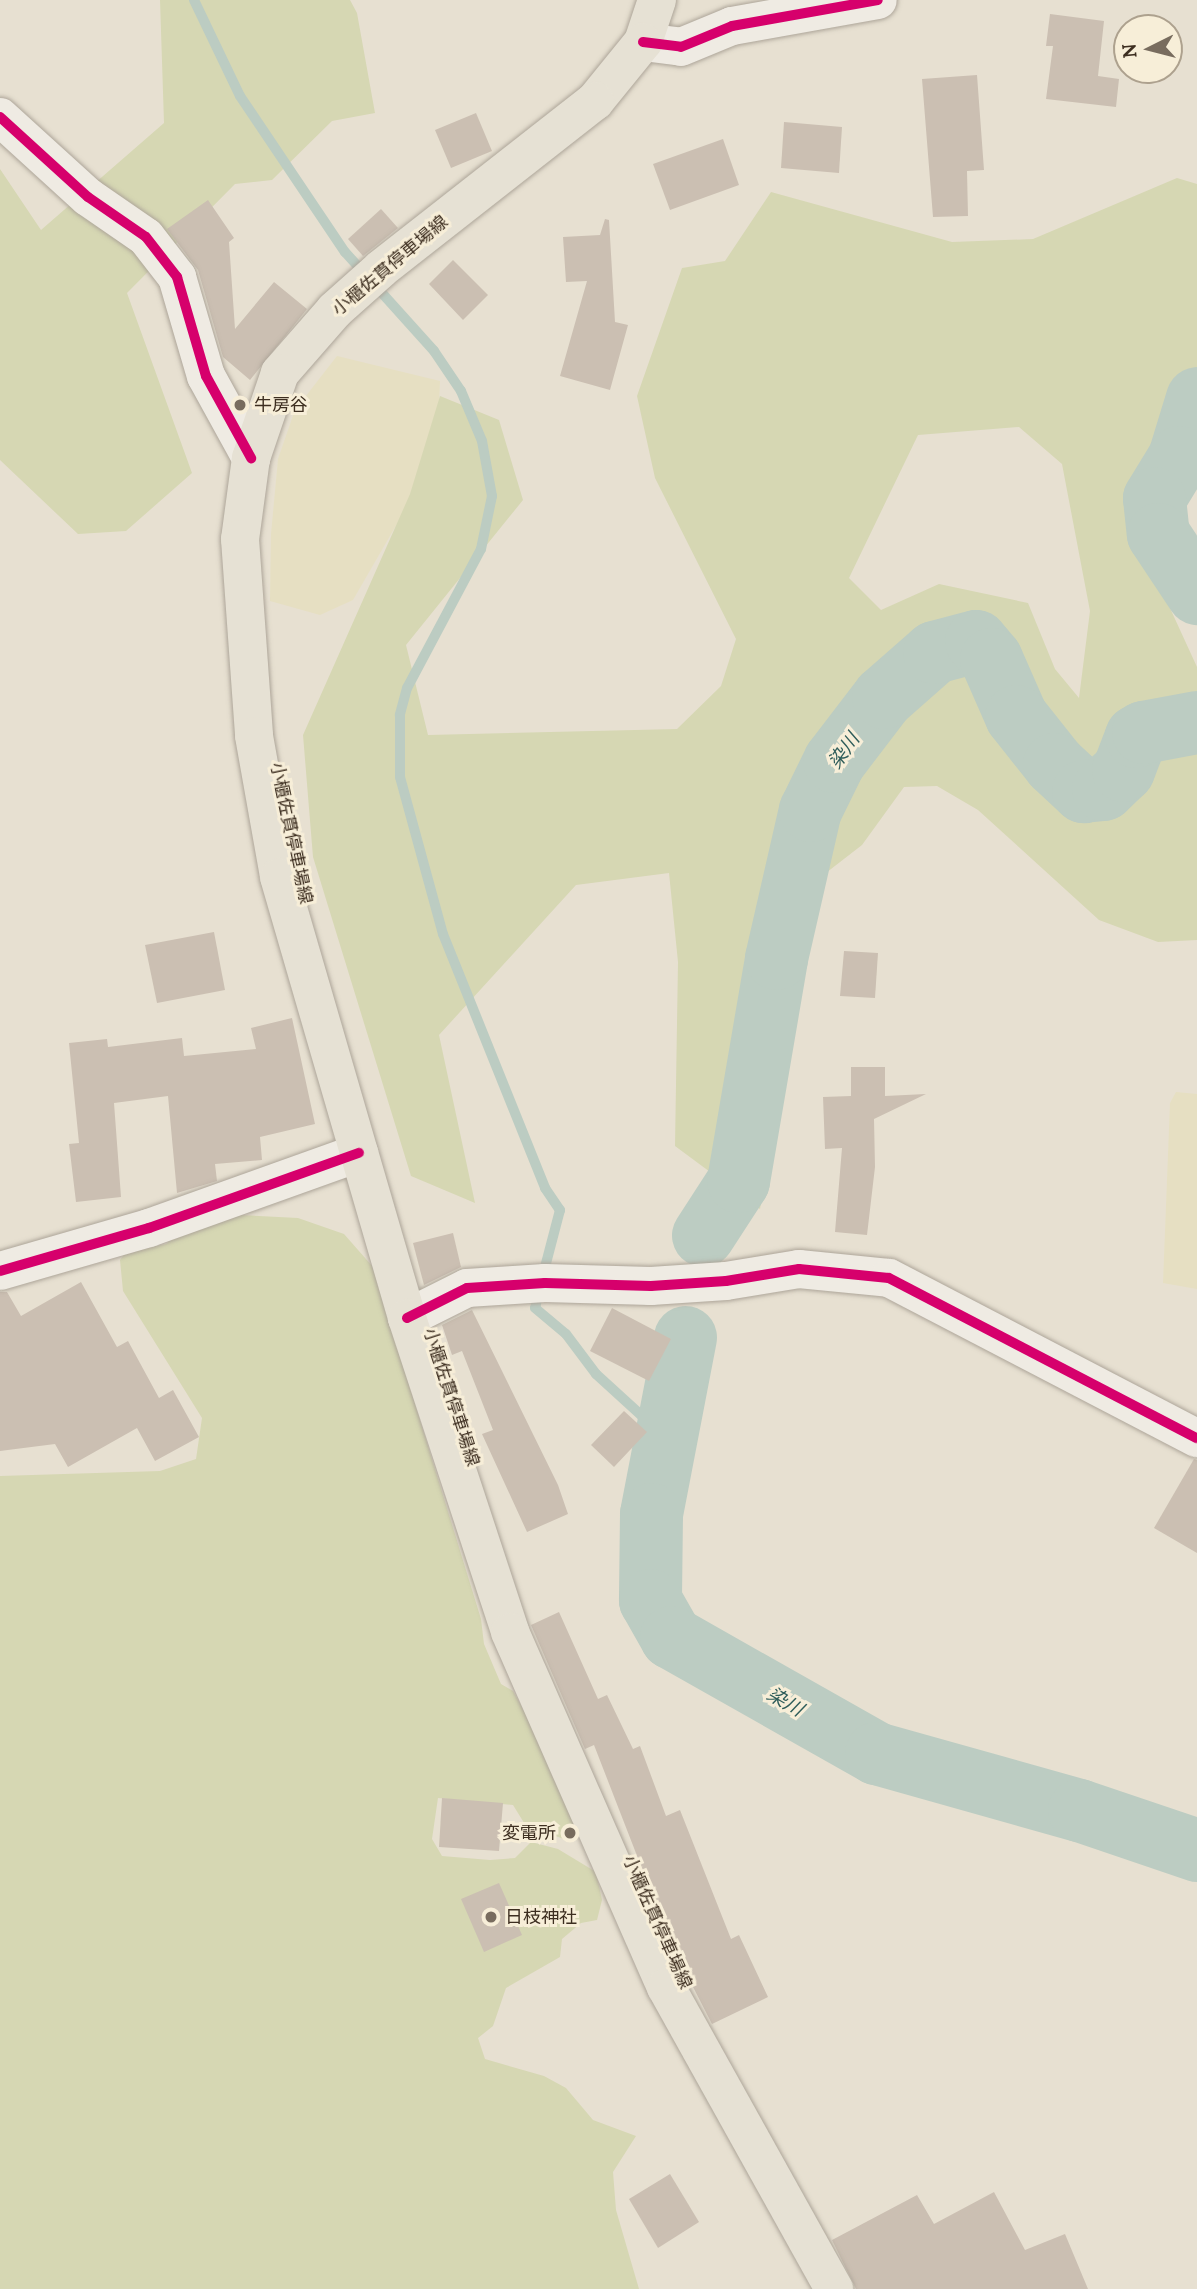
<!DOCTYPE html>
<html>
<head>
<meta charset="utf-8">
<style>
  body { margin:0 }
  #map { position:relative; width:1197px; height:2289px; overflow:hidden; background:#e7e0d1; font-family:Lora,"Noto Sans JP",serif }
  div>[style] { position:absolute }
  .farmland>* { inset:0; background:#e6dfc2 }
  .green>* { inset:0; background:#d6d7b3 }
  .stream>* { height:10px; margin:-5px; padding:0 5px; transform-origin:5px; border-radius:5px; background:#bcccc2 }
  .river>* { height:63px; margin:-31.5px; padding:0 31.5px; transform-origin:31.5px; border-radius:31.5px; background:#bcccc2 }
  .building>* { inset:0; background:#cbbfb2 }
  .roads { filter:drop-shadow(0 0 2px #ada599) drop-shadow(0 0 2px #ada599) }
  .minor>* { height:38px; margin:-19px; padding:0 19px; transform-origin:19px; border-radius:19px; background:#efebe3 }
  .major>* { height:38px; margin:-19px; padding:0 19px; transform-origin:19px; border-radius:19px; background:#e6e1d4 }
  .cycleway>* { height:10px; margin:-5px; padding:0 5px; transform-origin:5px; border-radius:5px; background:#d6006c }
  .dots>* { width:19px; height:19px; translate:-50% -50%; box-sizing:border-box; border:4px solid #f7eed8; border-radius:50% }
  span { translate:-50% -50%; white-space:nowrap; text-align:center; line-height:1.15; -webkit-text-stroke:6px #f7eed8; paint-order:stroke }
  .street-label { font-size:18px; color:#3d2e20 }
  .poi-label { font-size:18px; color:#3d2e20 }
  .left { translate:0 -50%; text-align:left }
  .right { translate:-100% -50%; text-align:right }
  .water-label { font-size:19px; color:#2f5d5a; font-style:italic }
  .north { position:absolute; left:1113px; top:14px; width:70px; height:70px; box-sizing:border-box; background:#f7eed8; border:2px solid #ada18e; border-radius:50%; rotate:264deg; font-size:19px; font-weight:700; line-height:28px; text-align:center; color:#3d2e20 }
  .north::after { content:''; display:block; margin:auto; width:24px; height:32px; background:#786c5e; clip-path:polygon(50% 0,100% 100%,50% 72%,0 100%) }
</style>
</head>
<body>
<div id="map">
  <div class="farmland">
    <i style="clip-path:polygon(337px 356px,440px 381px,438px 426px,409px 503px,353px 600px,320px 615px,270px 601px,271px 534px,278px 459px,295px 410px)"></i>
    <i style="clip-path:polygon(1176px 1092px,1197px 1094px,1197px 1289px,1163px 1283px,1170px 1103px)"></i>
  </div>
  <div class="green">
    <i style="clip-path:polygon(160px 0,350px 0,357px 13px,375px 113px,332px 121px,272px 180px,235px 184px,127px 293px,192px 473px,126px 531px,78px 534px,0 460px,0 169px,41px 230px,164px 123px)"></i>
    <i style="clip-path:polygon(evenodd,1177px 178px,1197px 184px,1197px 476px,1137px 476px,1131px 523px,1197px 667px,1197px 940px,1158px 942px,1099px 920px,978px 810px,937px 786px,904px 787px,862px 845px,751px 931px,787px 1048px,760px 1209px,675px 1146px,678px 962px,669px 873px,576px 885px,439px 1035px,475px 1203px,411px 1176px,313px 857px,303px 735px,410px 494px,440px 396px,499px 420px,523px 500px,406px 645px,428px 735px,677px 729px,721px 686px,736px 639px,655px 478px,637px 396px,682px 268px,725px 261px,771px 192px,952px 242px,1033px 239px,1177px 178px,1019px 427px,1062px 464px,1090px 611px,1079px 698px,1055px 669px,1028px 603px,939px 584px,881px 610px,849px 578px,918px 435px,1019px 427px)"></i>
    <i style="clip-path:polygon(219px 1214px,298px 1218px,344px 1234px,373px 1267px,481px 1619px,484px 1644px,501px 1684px,513px 1691px,556px 1768px,577px 1826px,564px 1839px,526px 1826px,513px 1805px,438px 1798px,432px 1839px,442px 1856px,490px 1860px,515px 1858px,531px 1842px,558px 1849px,596px 1872px,602px 1900px,597px 1920px,581px 1923px,562px 1939px,560px 1957px,506px 1988px,493px 2026px,478px 2038px,485px 2059px,544px 2076px,566px 2088px,593px 2120px,636px 2136px,613px 2172px,616px 2210px,639px 2289px,0 2289px,0 1476px,160px 1471px,196px 1459px,202px 1418px,123px 1291px,120px 1260px,126px 1252px,166px 1244px,180px 1230px)"></i>
  </div>
  <div class="stream">
    <i style="left:194px;top:0;width:106px;rotate:64.4deg"></i>
    <i style="left:240px;top:96px;width:188px;rotate:56.1deg"></i>
    <i style="left:345px;top:252px;width:133px;rotate:48deg"></i>
    <i style="left:434px;top:351px;width:48px;rotate:56deg"></i>
    <i style="left:461px;top:391px;width:54px;rotate:67.2deg"></i>
    <i style="left:482px;top:441px;width:56px;rotate:79.7deg"></i>
    <i style="left:492px;top:496px;width:54px;rotate:101.7deg"></i>
    <i style="left:481px;top:549px;width:157px;rotate:118deg"></i>
    <i style="left:407px;top:688px;width:28px;rotate:105deg"></i>
    <i style="left:400px;top:715px;width:62px;rotate:90deg"></i>
    <i style="left:400px;top:777px;width:163px;rotate:74.7deg"></i>
    <i style="left:443px;top:934px;width:274px;rotate:68.1deg"></i>
    <i style="left:545px;top:1188px;width:27px;rotate:56deg"></i>
    <i style="left:560px;top:1210px;width:67px;rotate:104.7deg"></i>
    <i style="left:539px;top:1291px;width:17px;rotate:103deg"></i>
    <i style="left:535px;top:1308px;width:40px;rotate:40deg"></i>
    <i style="left:566px;top:1334px;width:50px;rotate:53.1deg"></i>
    <i style="left:596px;top:1374px;width:95px;rotate:42.4deg"></i>
  </div>
  <div class="river">
    <i style="left:1197px;top:398px;width:62px;rotate:107deg"></i>
    <i style="left:1179px;top:457px;width:48px;rotate:121.4deg"></i>
    <i style="left:1154px;top:498px;width:36px;rotate:84deg"></i>
    <i style="left:1158px;top:534px;width:71px;rotate:56.5deg"></i>
    <i style="left:703px;top:1235px;width:64px;rotate:-57.1deg"></i>
    <i style="left:738px;top:1181px;width:226px;rotate:-80.3deg"></i>
    <i style="left:776px;top:958px;width:152px;rotate:-77.1deg"></i>
    <i style="left:810px;top:810px;width:55px;rotate:-63.9deg"></i>
    <i style="left:834px;top:761px;width:81px;rotate:-52.6deg"></i>
    <i style="left:883px;top:697px;width:68px;rotate:-41.4deg"></i>
    <i style="left:934px;top:652px;width:43px;rotate:-14.7deg"></i>
    <i style="left:976px;top:641px;width:23px;rotate:50deg"></i>
    <i style="left:991px;top:659px;width:62px;rotate:66.3deg"></i>
    <i style="left:1016px;top:716px;width:61px;rotate:51.6deg"></i>
    <i style="left:1054px;top:764px;width:40px;rotate:43deg"></i>
    <i style="left:1083px;top:791px;width:20px;rotate:-6deg"></i>
    <i style="left:1103px;top:789px;width:28px;rotate:-44deg"></i>
    <i style="left:1123px;top:770px;width:36px;rotate:-69deg"></i>
    <i style="left:1136px;top:736px;width:8px;rotate:-30deg"></i>
    <i style="left:1143px;top:732px;width:55px;rotate:-10.5deg"></i>
    <i style="left:685px;top:1337px;width:180px;rotate:100.9deg"></i>
    <i style="left:651px;top:1514px;width:86px;rotate:90.7deg"></i>
    <i style="left:650px;top:1600px;width:43px;rotate:60.4deg"></i>
    <i style="left:671px;top:1637px;width:236px;rotate:29.5deg"></i>
    <i style="left:876px;top:1753px;width:211px;rotate:15.7deg"></i>
    <i style="left:1079px;top:1810px;width:125px;rotate:18.7deg"></i>
  </div>
  <div class="building">
    <i style="clip-path:polygon(1050px 14px,1104px 21px,1098px 76px,1119px 79px,1116px 107px,1046px 99px,1053px 46px,1046px 46px)"></i>
    <i style="clip-path:polygon(977px 75px,984px 170px,967px 171px,968px 216px,933px 217px,922px 79px)"></i>
    <i style="clip-path:polygon(476px 113px,492px 151px,451px 168px,435px 130px)"></i>
    <i style="clip-path:polygon(784px 122px,842px 127px,839px 173px,781px 168px)"></i>
    <i style="clip-path:polygon(723px 139px,739px 185px,670px 210px,653px 164px)"></i>
    <i style="clip-path:polygon(208px 200px,234px 238px,229px 242px,235px 329px,274px 282px,307px 309px,250px 380px,223px 357px,198px 270px,167px 229px)"></i>
    <i style="clip-path:polygon(381px 209px,398px 228px,363px 256px,348px 239px)"></i>
    <i style="clip-path:polygon(605px 219px,609px 220px,615px 322px,628px 325px,610px 390px,560px 376px,587px 281px,566px 282px,563px 237px,600px 235px)"></i>
    <i style="clip-path:polygon(453px 260px,488px 295px,463px 320px,429px 284px)"></i>
    <i style="clip-path:polygon(214px 932px,225px 990px,157px 1003px,145px 945px)"></i>
    <i style="clip-path:polygon(844px 951px,878px 953px,875px 998px,840px 996px)"></i>
    <i style="clip-path:polygon(292px 1018px,315px 1124px,260px 1137px,262px 1160px,215px 1164px,217px 1181px,177px 1193px,168px 1096px,114px 1103px,121px 1197px,76px 1202px,69px 1144px,79px 1143px,69px 1043px,107px 1039px,108px 1047px,182px 1038px,184px 1056px,256px 1049px,251px 1028px)"></i>
    <i style="clip-path:polygon(851px 1067px,885px 1067px,885px 1096px,926px 1094px,874px 1119px,875px 1167px,867px 1235px,835px 1232px,842px 1148px,825px 1149px,823px 1097px,851px 1096px)"></i>
    <i style="clip-path:polygon(453px 1233px,461px 1267px,424px 1285px,413px 1243px)"></i>
    <i style="clip-path:polygon(81px 1282px,117px 1347px,128px 1341px,159px 1398px,173px 1390px,199px 1437px,155px 1461px,137px 1428px,68px 1467px,55px 1444px,0 1451px,0 1292px,7px 1292px,21px 1316px)"></i>
    <i style="clip-path:polygon(612px 1308px,671px 1339px,649px 1381px,590px 1351px)"></i>
    <i style="clip-path:polygon(472px 1310px,558px 1485px,568px 1514px,527px 1532px,482px 1434px,493px 1430px,462px 1351px,452px 1355px,442px 1325px)"></i>
    <i style="clip-path:polygon(624px 1411px,647px 1432px,614px 1467px,591px 1445px)"></i>
    <i style="clip-path:polygon(1194px 1459px,1197px 1460px,1197px 1553px,1154px 1528px)"></i>
    <i style="clip-path:polygon(559px 1612px,598px 1699px,607px 1695px,633px 1749px,640px 1746px,666px 1816px,680px 1810px,731px 1939px,739px 1935px,768px 1997px,712px 2024px,672px 1946px,594px 1745px,585px 1749px,531px 1625px)"></i>
    <i style="clip-path:polygon(442px 1798px,503px 1803px,499px 1851px,439px 1847px)"></i>
    <i style="clip-path:polygon(499px 1883px,522px 1935px,484px 1952px,461px 1899px)"></i>
    <i style="clip-path:polygon(670px 2174px,699px 2222px,658px 2248px,629px 2199px)"></i>
    <i style="clip-path:polygon(994px 2192px,1025px 2250px,1065px 2234px,1088px 2289px,856px 2289px,832px 2240px,917px 2195px,934px 2224px)"></i>
  </div>
  <div class="roads">
    <div class="minor">
      <i style="left:643px;top:42px;width:38px;rotate:7deg"></i>
      <i style="left:681px;top:47px;width:55px;rotate:-22.4deg"></i>
      <i style="left:732px;top:26px;width:148px;rotate:-10.1deg"></i>
      <i style="left:0;top:117px;width:119px;rotate:42.3deg"></i>
      <i style="left:88px;top:197px;width:70px;rotate:34.6deg"></i>
      <i style="left:146px;top:237px;width:51px;rotate:52.2deg"></i>
      <i style="left:177px;top:277px;width:103px;rotate:73.7deg"></i>
      <i style="left:206px;top:376px;width:94px;rotate:61.2deg"></i>
      <i style="left:0;top:1271px;width:155px;rotate:-16.1deg"></i>
      <i style="left:149px;top:1228px;width:223px;rotate:-19.7deg"></i>
      <i style="left:407px;top:1318px;width:67px;rotate:-26.6deg"></i>
      <i style="left:467px;top:1288px;width:78px;rotate:-3.7deg"></i>
      <i style="left:545px;top:1283px;width:106px;rotate:1.6deg"></i>
      <i style="left:651px;top:1286px;width:75px;rotate:-3.8deg"></i>
      <i style="left:726px;top:1281px;width:74px;rotate:-9.3deg"></i>
      <i style="left:799px;top:1269px;width:90px;rotate:5.7deg"></i>
      <i style="left:889px;top:1278px;width:347px;rotate:27.5deg"></i>
    </div>
    <div class="major">
      <i style="left:657px;top:0;width:44px;rotate:108.4deg"></i>
      <i style="left:643px;top:42px;width:76px;rotate:129.1deg"></i>
      <i style="left:595px;top:101px;width:272px;rotate:141.9deg"></i>
      <i style="left:381px;top:269px;width:62px;rotate:138.3deg"></i>
      <i style="left:335px;top:310px;width:84px;rotate:131.1deg"></i>
      <i style="left:280px;top:373px;width:90px;rotate:108.8deg"></i>
      <i style="left:251px;top:458px;width:82px;rotate:97.7deg"></i>
      <i style="left:240px;top:539px;width:197px;rotate:85.9deg"></i>
      <i style="left:254px;top:736px;width:143px;rotate:79.9deg"></i>
      <i style="left:279px;top:877px;width:459px;rotate:73.8deg"></i>
      <i style="left:407px;top:1318px;width:330px;rotate:71.8deg"></i>
      <i style="left:510px;top:1632px;width:388px;rotate:66.3deg"></i>
      <i style="left:666px;top:1987px;width:346px;rotate:60.9deg"></i>
    </div>
  </div>
  <div class="cycleway">
    <i style="left:643px;top:42px;width:38px;rotate:7deg"></i>
    <i style="left:681px;top:47px;width:55px;rotate:-22.4deg"></i>
    <i style="left:732px;top:26px;width:148px;rotate:-10.1deg"></i>
    <i style="left:0;top:117px;width:119px;rotate:42.3deg"></i>
    <i style="left:88px;top:197px;width:70px;rotate:34.6deg"></i>
    <i style="left:146px;top:237px;width:51px;rotate:52.2deg"></i>
    <i style="left:177px;top:277px;width:103px;rotate:73.7deg"></i>
    <i style="left:206px;top:376px;width:94px;rotate:61.2deg"></i>
    <i style="left:0;top:1271px;width:155px;rotate:-16.1deg"></i>
    <i style="left:149px;top:1228px;width:223px;rotate:-19.7deg"></i>
    <i style="left:407px;top:1318px;width:67px;rotate:-26.6deg"></i>
    <i style="left:467px;top:1288px;width:78px;rotate:-3.7deg"></i>
    <i style="left:545px;top:1283px;width:106px;rotate:1.6deg"></i>
    <i style="left:651px;top:1286px;width:75px;rotate:-3.8deg"></i>
    <i style="left:726px;top:1281px;width:74px;rotate:-9.3deg"></i>
    <i style="left:799px;top:1269px;width:90px;rotate:5.7deg"></i>
    <i style="left:889px;top:1278px;width:347px;rotate:27.5deg"></i>
  </div>
  <div class="dots">
    <i style="left:240px;top:405px;background:#786c5e"></i>
    <i style="left:570px;top:1833px;background:#786c5e"></i>
    <i style="left:491px;top:1917px;background:#786c5e"></i>
  </div>
  <div class="street-label">
    <span style="left:390px;top:266px;rotate:-40deg">小櫃佐貫停車場線</span>
    <span style="left:291px;top:833px;rotate:78deg">小櫃佐貫停車場線</span>
    <span style="left:451px;top:1397px;rotate:72deg">小櫃佐貫停車場線</span>
    <span style="left:657px;top:1922px;rotate:66deg">小櫃佐貫停車場線</span>
  </div>
  <div class="poi-label">
    <span class="left" style="left:254px;top:405px">牛房谷</span>
    <span class="right" style="left:556px;top:1833px">変電所</span>
    <span class="left" style="left:505px;top:1917px">日枝神社</span>
  </div>
  <div class="water-label">
    <span style="left:844px;top:751px;rotate:-55deg">染川</span>
    <span style="left:785px;top:1702px;rotate:30deg">染川</span>
  </div>
  <div class="north">N</div>
</div>
</body>
</html>
